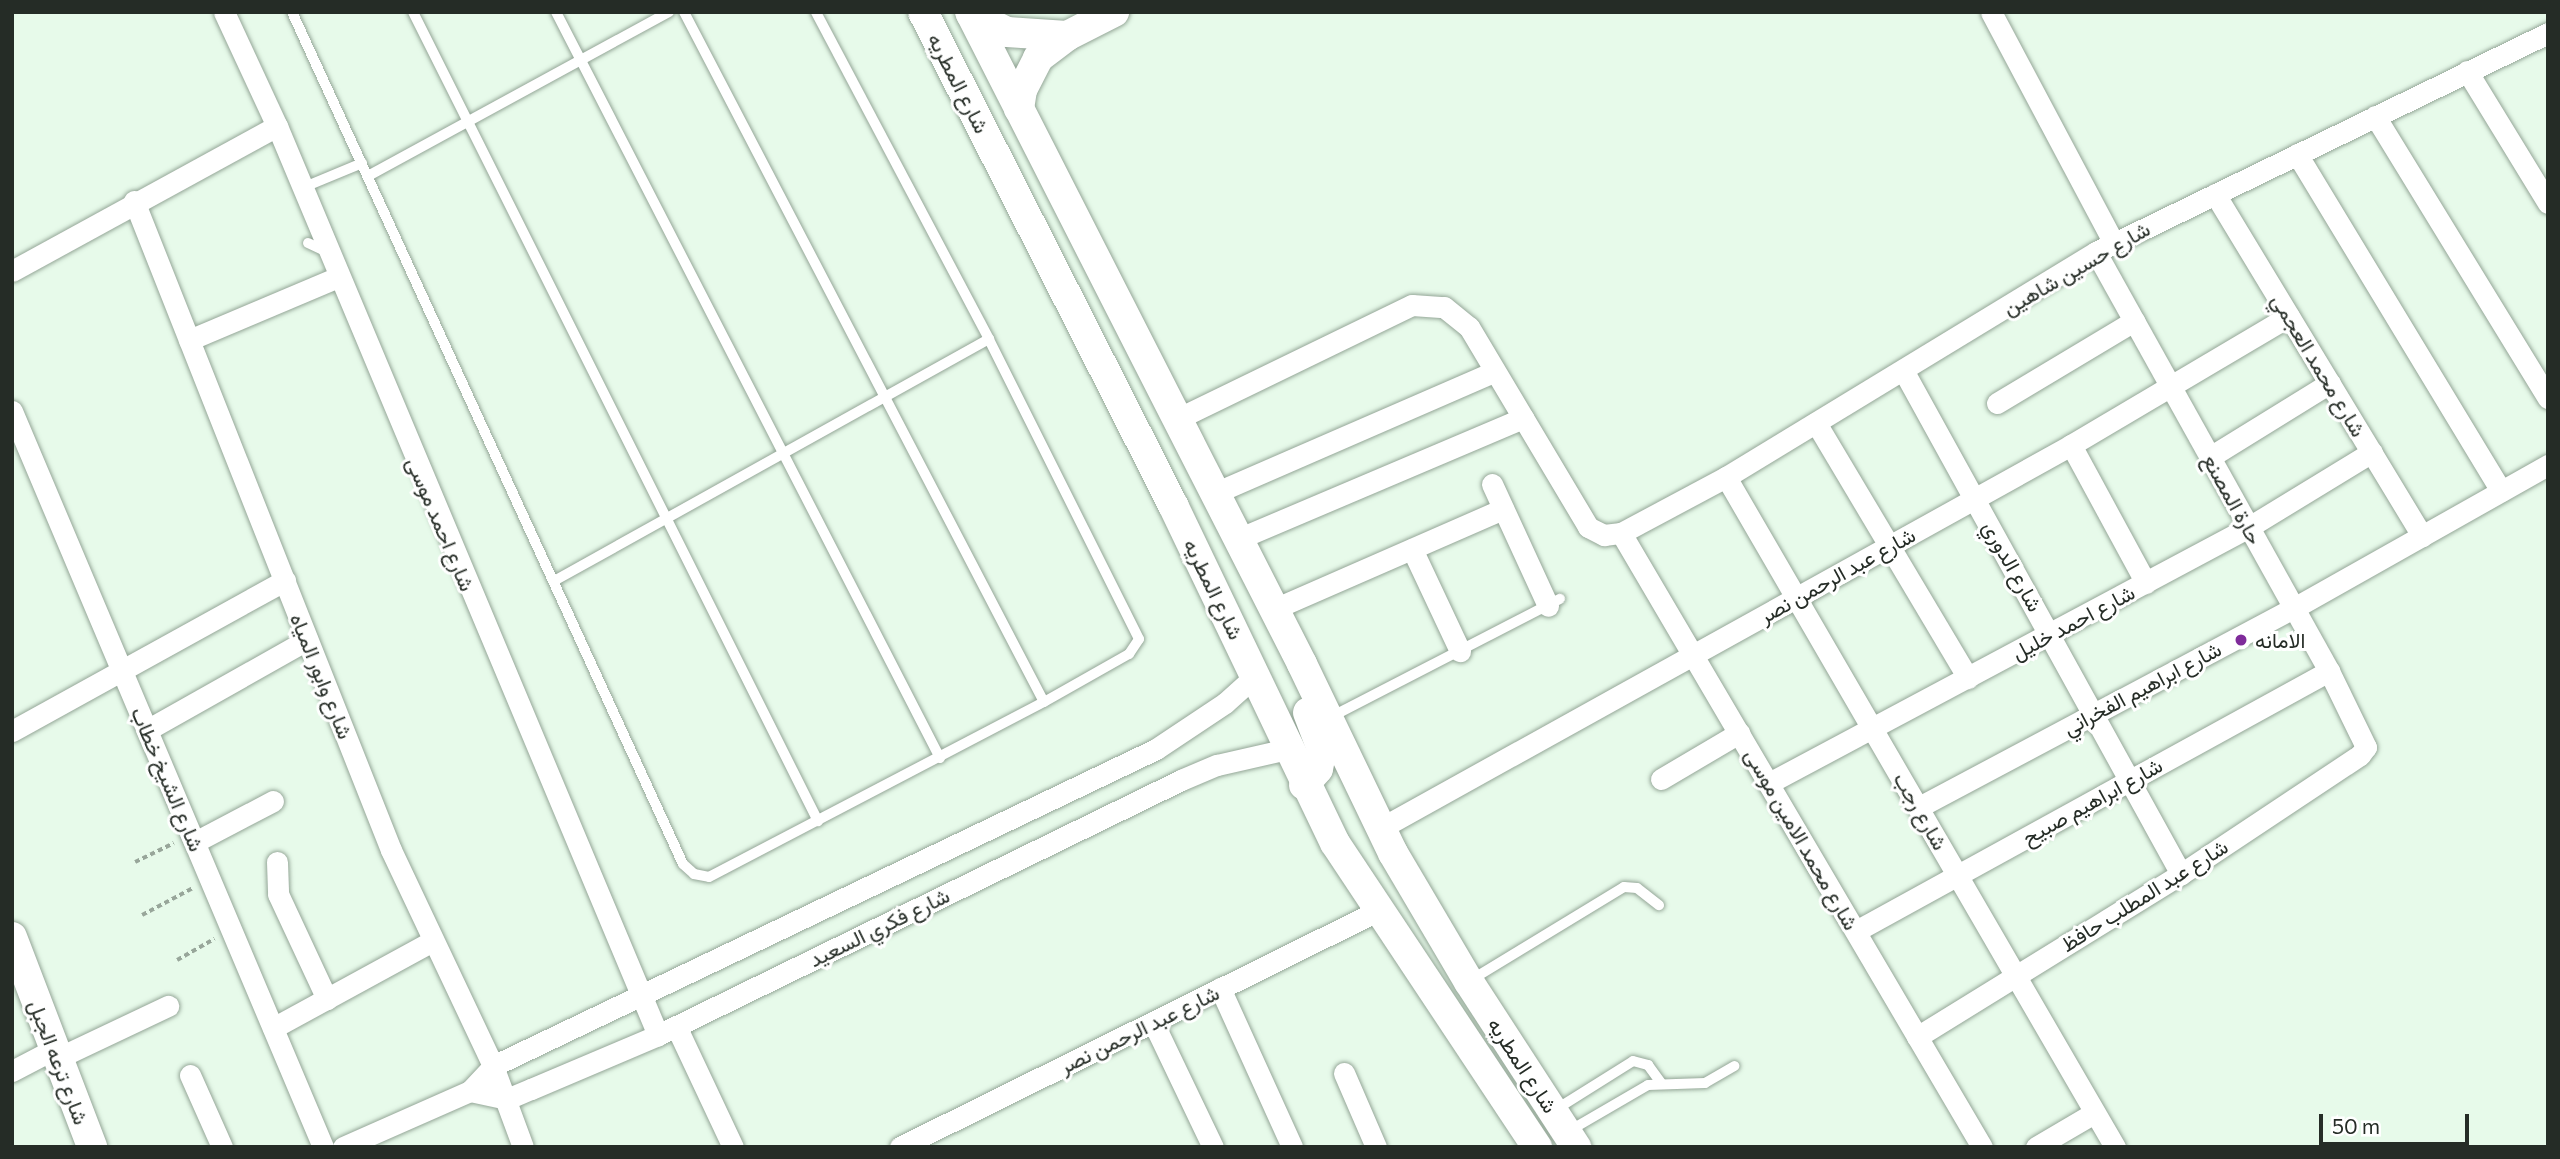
<!DOCTYPE html>
<html>
<head>
<meta charset="utf-8">
<style>
  body { margin:0 }
  #map { position:relative; width:2560px; height:1159px; overflow:hidden; background:#e7faea; font-family:Commissioner,Vazirmatn,sans-serif }
  div>[style] { position:absolute }
  .path>* { height:3.5px; margin-top:-1.75px; transform-origin:0; background:repeating-linear-gradient(90deg,#98a69a 0 5px,transparent 0 8.5px) }
  .roads { filter:drop-shadow(0 0 2px #94a697) drop-shadow(0 0 2px #94a697) }
  .lane>* { height:10px; margin:-5px; padding:0 5px; transform-origin:5px; border-radius:5px; background:#fff }
  .street>* { height:21px; margin:-10.5px; padding:0 10.5px; transform-origin:10.5px; border-radius:10.5px; background:#fff }
  .secondary>* { height:30px; margin:-15px; padding:0 15px; transform-origin:15px; border-radius:15px; background:#fff }
  .dots>* { width:19px; height:19px; translate:-50% -50%; box-sizing:border-box; border:4px solid #fff; border-radius:50% }
  span { translate:-50% -50%; white-space:nowrap; text-align:center; line-height:1.15; -webkit-text-stroke:6px #fff; paint-order:stroke }
  .street-label { font-size:21px; color:#252c26 }
  .poi-label { font-size:21px; color:#252c26 }
  .left { translate:0 -50%; text-align:left }
  .frame { position:absolute; inset:0; border:14px solid #252c26; pointer-events:none }
  .scale { position:absolute; left:2319px; top:1114px; width:150px; height:32px; box-sizing:border-box; border:4px solid #252c26; border-top:0; padding-left:9px; font-size:21px; line-height:24px; white-space:nowrap; color:#252c26; -webkit-text-stroke:5px #fff; paint-order:stroke }
</style>
</head>
<body>
<div id="map">
  <div class="path">
    <i style="left:135px;top:862px;width:43px;rotate:-26deg"></i>
    <i style="left:142px;top:915px;width:58px;rotate:-27.9deg"></i>
    <i style="left:177px;top:960px;width:43px;rotate:-29.6deg"></i>
  </div>
  <div class="roads">
    <div class="lane">
      <i style="left:292px;top:12px;width:937px;rotate:65.35deg"></i>
      <i style="left:683px;top:864px;width:15px;rotate:42deg"></i>
      <i style="left:694px;top:874px;width:15px;rotate:11deg"></i>
      <i style="left:709px;top:877px;width:378px;rotate:-27.6deg"></i>
      <i style="left:1044px;top:702px;width:98px;rotate:-29.5deg"></i>
      <i style="left:1129px;top:654px;width:18px;rotate:-56deg"></i>
      <i style="left:1139px;top:639px;width:335px;rotate:-116.6deg"></i>
      <i style="left:989px;top:339px;width:370px;rotate:-117.9deg"></i>
      <i style="left:413px;top:12px;width:905px;rotate:63.41deg"></i>
      <i style="left:556px;top:12px;width:839px;rotate:62.76deg"></i>
      <i style="left:684px;top:12px;width:778px;rotate:62.45deg"></i>
      <i style="left:368px;top:176px;width:343px;rotate:-28.6deg"></i>
      <i style="left:302px;top:188px;width:65px;rotate:-22.6deg"></i>
      <i style="left:308px;top:243px;width:23px;rotate:25deg"></i>
      <i style="left:554px;top:581px;width:498px;rotate:-29.1deg"></i>
      <i style="left:1329px;top:718px;width:260px;rotate:-27.3deg"></i>
      <i style="left:1471px;top:980px;width:179px;rotate:-31.3deg"></i>
      <i style="left:1624px;top:887px;width:13px;rotate:4deg"></i>
      <i style="left:1637px;top:888px;width:28px;rotate:38deg"></i>
      <i style="left:1555px;top:1110px;width:92px;rotate:-32.1deg"></i>
      <i style="left:1633px;top:1061px;width:16px;rotate:15deg"></i>
      <i style="left:1648px;top:1065px;width:22px;rotate:54deg"></i>
      <i style="left:1569px;top:1131px;width:91px;rotate:-30.2deg"></i>
      <i style="left:1648px;top:1085px;width:57px;rotate:-2deg"></i>
      <i style="left:1705px;top:1083px;width:34px;rotate:-30deg"></i>
    </div>
    <div class="street">
      <i style="left:224px;top:12px;width:126px;rotate:65.1deg"></i>
      <i style="left:277px;top:126px;width:986px;rotate:67.26deg"></i>
      <i style="left:1991px;top:12px;width:262px;rotate:62deg"></i>
      <i style="left:2467px;top:71px;width:155px;rotate:58.5deg"></i>
      <i style="left:2375px;top:116px;width:331px;rotate:58.5deg"></i>
      <i style="left:2297px;top:154px;width:394px;rotate:58.8deg"></i>
      <i style="left:2215px;top:194px;width:400px;rotate:58.8deg"></i>
      <i style="left:134px;top:201px;width:698px;rotate:68.4deg"></i>
      <i style="left:391px;top:850px;width:239px;rotate:64.7deg"></i>
      <i style="left:493px;top:1066px;width:86px;rotate:69.7deg"></i>
      <i style="left:12px;top:271px;width:302px;rotate:-28.7deg"></i>
      <i style="left:189px;top:340px;width:162px;rotate:-22.9deg"></i>
      <i style="left:1903px;top:370px;width:576px;rotate:61.12deg"></i>
      <i style="left:1997px;top:403px;width:160px;rotate:-30.9deg"></i>
      <i style="left:12px;top:411px;width:799px;rotate:67.09deg"></i>
      <i style="left:1177px;top:419px;width:261px;rotate:-25.9deg"></i>
      <i style="left:1412px;top:305px;width:32px;rotate:4deg"></i>
      <i style="left:1444px;top:307px;width:32px;rotate:39deg"></i>
      <i style="left:1469px;top:327px;width:233px;rotate:59.2deg"></i>
      <i style="left:1588px;top:527px;width:18px;rotate:27deg"></i>
      <i style="left:1604px;top:535px;width:17px;rotate:-7deg"></i>
      <i style="left:1621px;top:533px;width:119px;rotate:-28.1deg"></i>
      <i style="left:1726px;top:477px;width:433px;rotate:-31.3deg"></i>
      <i style="left:2096px;top:252px;width:502px;rotate:-25.85deg"></i>
      <i style="left:1816px;top:423px;width:297px;rotate:59.2deg"></i>
      <i style="left:2071px;top:445px;width:157px;rotate:61.5deg"></i>
      <i style="left:2210px;top:457px;width:141px;rotate:-31.7deg"></i>
      <i style="left:1726px;top:477px;width:775px;rotate:59.86deg"></i>
      <i style="left:1492px;top:484px;width:134px;rotate:65.3deg"></i>
      <i style="left:1215px;top:493px;width:305px;rotate:-23.5deg"></i>
      <i style="left:1621px;top:533px;width:712px;rotate:59.55deg"></i>
      <i style="left:1238px;top:539px;width:310px;rotate:-23deg"></i>
      <i style="left:1412px;top:549px;width:113px;rotate:64.8deg"></i>
      <i style="left:1274px;top:609px;width:250px;rotate:-23.6deg"></i>
      <i style="left:147px;top:730px;width:184px;rotate:-29.4deg"></i>
      <i style="left:12px;top:731px;width:312px;rotate:-28.9deg"></i>
      <i style="left:1661px;top:779px;width:91px;rotate:-30.5deg"></i>
      <i style="left:1769px;top:783px;width:544px;rotate:-28.07deg"></i>
      <i style="left:2249px;top:527px;width:144px;rotate:-31.4deg"></i>
      <i style="left:1919px;top:807px;width:425px;rotate:-28deg"></i>
      <i style="left:2294px;top:608px;width:291px;rotate:-29.4deg"></i>
      <i style="left:1381px;top:828px;width:789px;rotate:-29.03deg"></i>
      <i style="left:2071px;top:445px;width:253px;rotate:-30.6deg"></i>
      <i style="left:195px;top:842px;width:88px;rotate:-27.7deg"></i>
      <i style="left:277px;top:862px;width:32px;rotate:88deg"></i>
      <i style="left:278px;top:894px;width:116px;rotate:65deg"></i>
      <i style="left:1856px;top:931px;width:540px;rotate:-28.8deg"></i>
      <i style="left:1220px;top:988px;width:175px;rotate:65.6deg"></i>
      <i style="left:1153px;top:1022px;width:139px;rotate:64.4deg"></i>
      <i style="left:676px;top:1026px;width:134px;rotate:64.8deg"></i>
      <i style="left:273px;top:1028px;width:180px;rotate:-28.6deg"></i>
      <i style="left:1917px;top:1037px;width:310px;rotate:-31.7deg"></i>
      <i style="left:2181px;top:874px;width:215px;rotate:-33.6deg"></i>
      <i style="left:2360px;top:755px;width:10px;rotate:-53deg"></i>
      <i style="left:2366px;top:747px;width:85px;rotate:-116deg"></i>
      <i style="left:2329px;top:671px;width:479px;rotate:-119.1deg"></i>
      <i style="left:58px;top:1058px;width:122px;rotate:-25.3deg"></i>
      <i style="left:12px;top:1071px;width:47px;rotate:-27.6deg"></i>
      <i style="left:1344px;top:1073px;width:81px;rotate:66.6deg"></i>
      <i style="left:190px;top:1075px;width:79px;rotate:66deg"></i>
      <i style="left:470px;top:1091px;width:38px;rotate:12deg"></i>
      <i style="left:507px;top:1099px;width:26px;rotate:-23deg"></i>
      <i style="left:531px;top:1089px;width:138px;rotate:-23deg"></i>
      <i style="left:658px;top:1035px;width:582px;rotate:-25.99deg"></i>
      <i style="left:1181px;top:780px;width:39px;rotate:-23deg"></i>
      <i style="left:1217px;top:765px;width:72px;rotate:-12.9deg"></i>
      <i style="left:343px;top:1147px;width:139px;rotate:-23.8deg"></i>
      <i style="left:470px;top:1091px;width:34px;rotate:-47deg"></i>
      <i style="left:493px;top:1066px;width:735px;rotate:-25.55deg"></i>
      <i style="left:1156px;top:749px;width:83px;rotate:-33.7deg"></i>
      <i style="left:1225px;top:703px;width:40px;rotate:-42deg"></i>
      <i style="left:900px;top:1147px;width:532px;rotate:-26.32deg"></i>
      <i style="left:2036px;top:1147px;width:67px;rotate:-30.4deg"></i>
    </div>
    <div class="secondary">
      <i style="left:923px;top:12px;width:553px;rotate:63.11deg"></i>
      <i style="left:1173px;top:505px;width:375px;rotate:64.4deg"></i>
      <i style="left:1335px;top:843px;width:365px;rotate:56.4deg"></i>
      <i style="left:970px;top:12px;width:732px;rotate:63.01deg"></i>
      <i style="left:1302px;top:664px;width:210px;rotate:64.3deg"></i>
      <i style="left:1393px;top:853px;width:150px;rotate:59.5deg"></i>
      <i style="left:1469px;top:982px;width:197px;rotate:57deg"></i>
      <i style="left:971px;top:14px;width:40px;rotate:26.6deg"></i>
      <i style="left:1007px;top:32px;width:60px;rotate:3.8deg"></i>
      <i style="left:1019px;top:109px;width:19px;rotate:-81deg"></i>
      <i style="left:1022px;top:90px;width:36px;rotate:-63deg"></i>
      <i style="left:1038px;top:58px;width:36px;rotate:-37deg"></i>
      <i style="left:1067px;top:36px;width:53px;rotate:-27.1deg"></i>
      <i style="left:1304px;top:785px;width:21px;rotate:-49deg"></i>
      <i style="left:1318px;top:769px;width:20px;rotate:-79deg"></i>
      <i style="left:1322px;top:749px;width:39px;rotate:-111deg"></i>
      <i style="left:12px;top:937px;width:225px;rotate:69.1deg"></i>
    </div>
  </div>
  <div class="dots">
    <i style="left:2241px;top:640px;background:#7f2b9a"></i>
  </div>
  <div class="street-label">
    <span style="left:959px;top:83px;rotate:63deg">شارع المطريه</span>
    <span style="left:2076px;top:268px;rotate:-30deg">شارع حسين شاهين</span>
    <span style="left:2319px;top:365px;rotate:59deg">شارع محمد العجمي</span>
    <span style="left:2233px;top:499px;rotate:61deg">حارة المصنع</span>
    <span style="left:441px;top:524px;rotate:67deg">شارع احمد موسى</span>
    <span style="left:2013px;top:566px;rotate:61deg">شارع الدوري</span>
    <span style="left:1837px;top:575px;rotate:-29deg">شارع عبد الرحمن نصر</span>
    <span style="left:1214px;top:589px;rotate:64deg">شارع المطريه</span>
    <span style="left:2073px;top:622px;rotate:-28deg">شارع احمد خليل</span>
    <span style="left:322px;top:676px;rotate:68deg">شارع وابور المياه</span>
    <span style="left:2142px;top:688px;rotate:-28deg">شارع ابراهيم الفخراني</span>
    <span style="left:168px;top:779px;rotate:67deg">شارع الشيخ خطاب</span>
    <span style="left:2092px;top:801px;rotate:-29deg">شارع ابراهيم صبيح</span>
    <span style="left:1921px;top:811px;rotate:60deg">شارع رجب</span>
    <span style="left:1802px;top:839px;rotate:60deg">شارع محمد الامين موسى</span>
    <span style="left:2144px;top:895px;rotate:-32deg">شارع عبد المطلب حافظ</span>
    <span style="left:879px;top:927px;rotate:-26deg">شارع فكري السعيد</span>
    <span style="left:1139px;top:1029px;rotate:-26deg">شارع عبد الرحمن نصر</span>
    <span style="left:59px;top:1062px;rotate:69deg">شارع ترعه الجبل</span>
    <span style="left:1523px;top:1065px;rotate:57deg">شارع المطريه</span>
  </div>
  <div class="poi-label">
    <span class="left" style="left:2255px;top:640px">الامانه</span>
  </div>
  <div class="frame"></div>
  <div class="scale">50 m</div>
</div>
</body>
</html>
